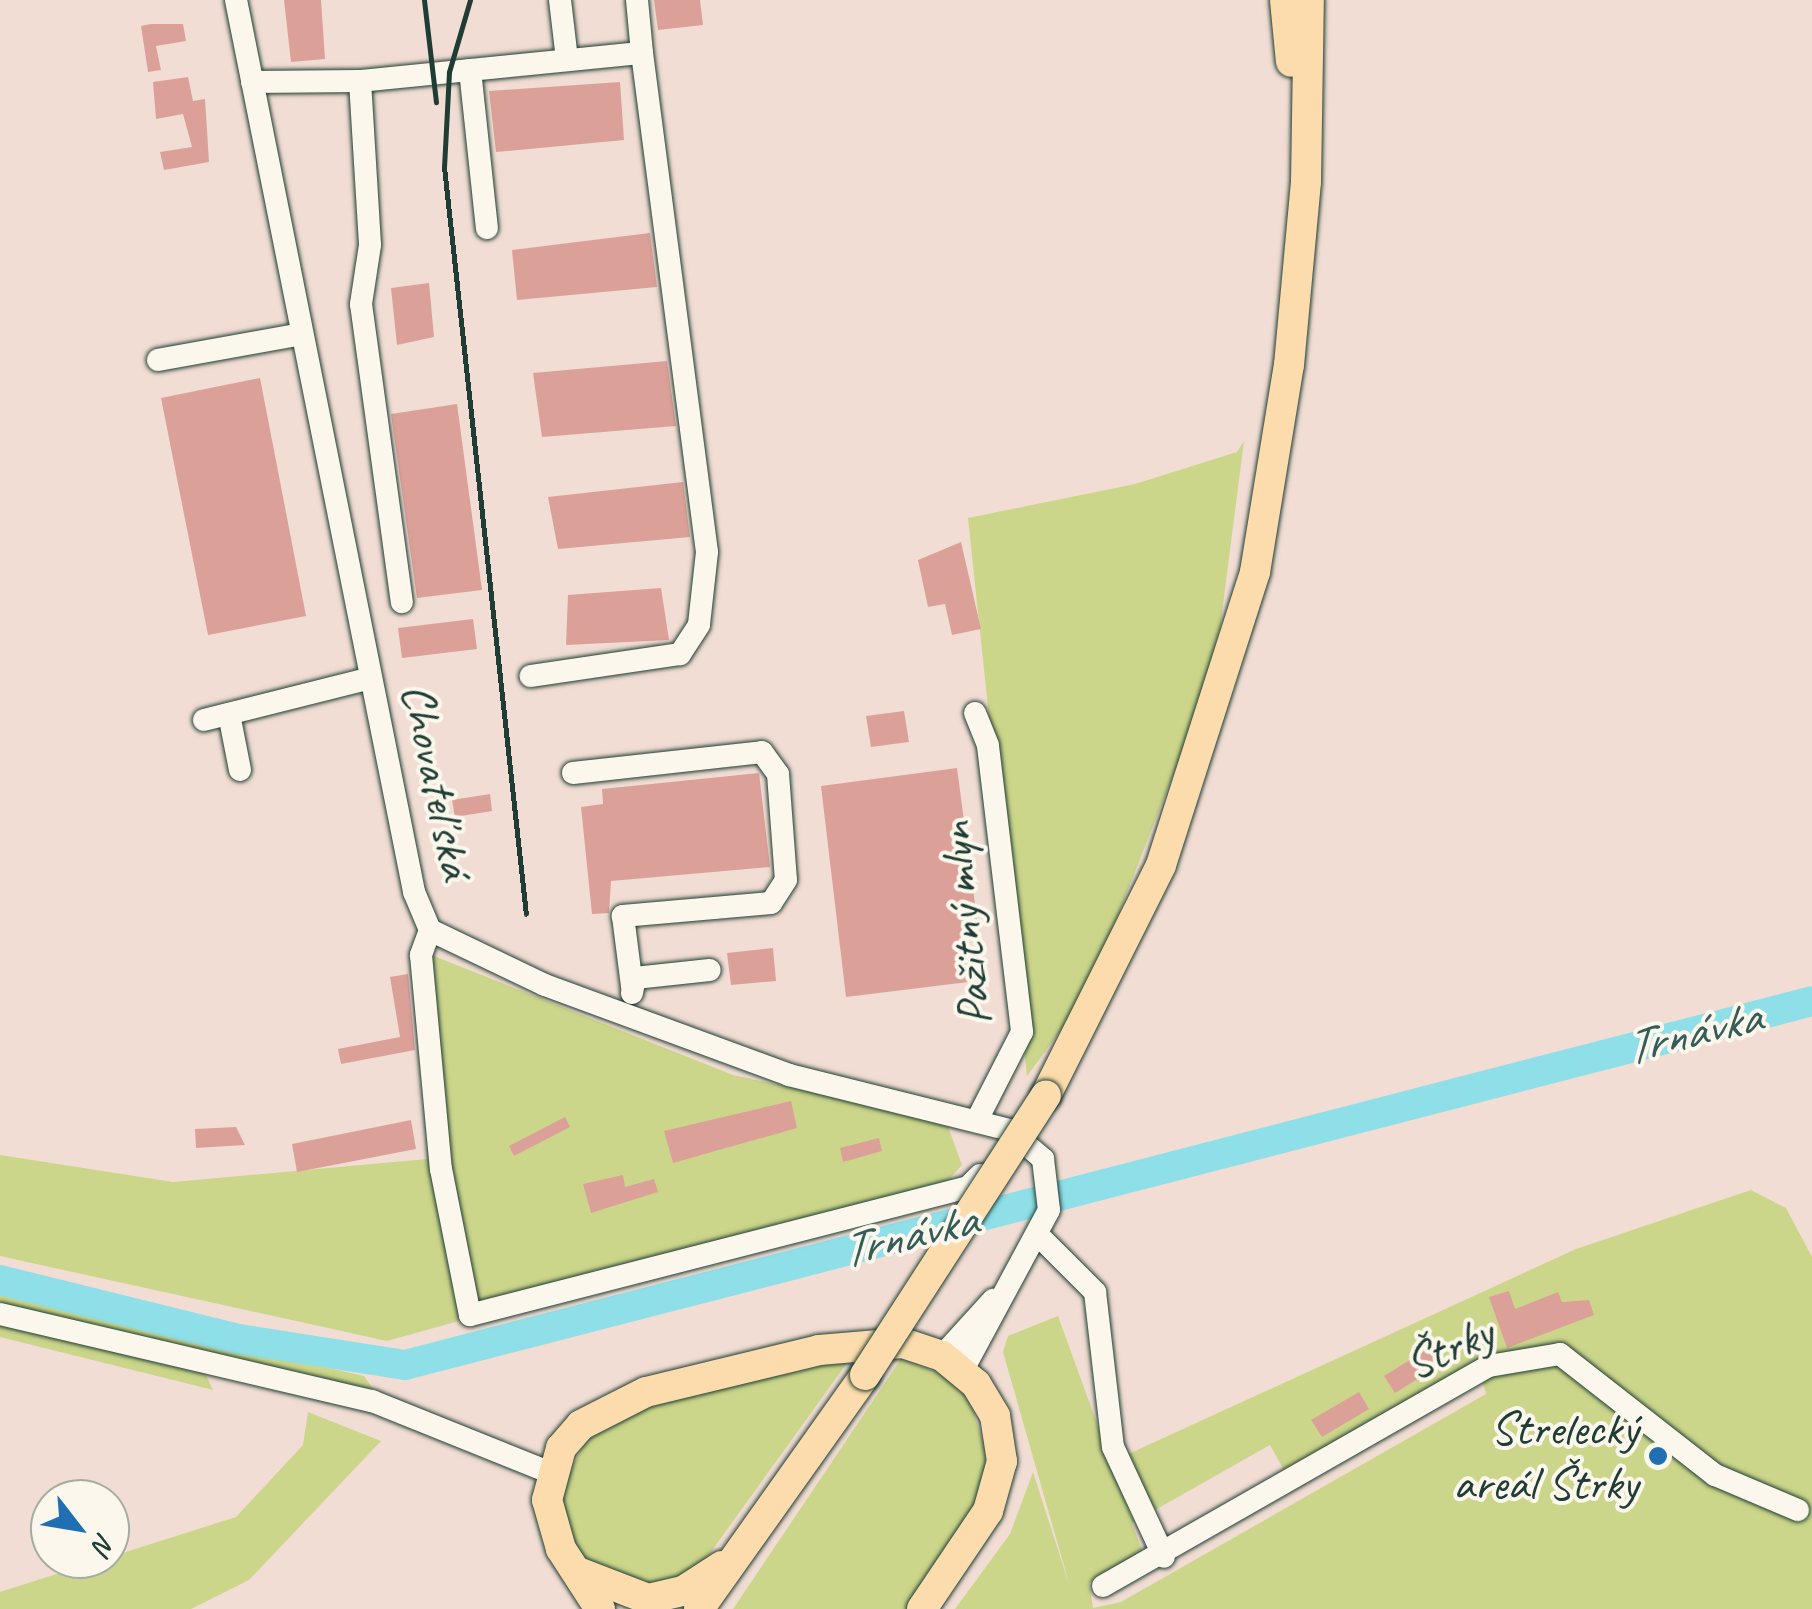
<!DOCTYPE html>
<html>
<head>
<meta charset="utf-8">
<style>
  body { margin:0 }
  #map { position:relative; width:1812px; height:1609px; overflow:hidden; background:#f1ddd3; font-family:Caveat,sans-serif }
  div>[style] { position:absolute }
  .green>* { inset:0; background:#ccd68a }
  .river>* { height:30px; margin:-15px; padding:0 15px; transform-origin:15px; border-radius:15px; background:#8edfe7 }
  .building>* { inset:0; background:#dba199 }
  .roads { filter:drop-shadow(0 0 2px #1f3d34) drop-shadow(0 0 2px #1f3d34) }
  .minor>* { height:22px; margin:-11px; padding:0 11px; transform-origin:11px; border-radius:11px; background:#fbf7ec }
  .major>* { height:30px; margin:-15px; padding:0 15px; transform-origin:15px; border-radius:15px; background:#fcdcac }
  .rail>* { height:5px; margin:-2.5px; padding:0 2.5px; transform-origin:2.5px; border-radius:2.5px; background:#1f3d34 }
  .bridges { filter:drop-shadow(0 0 2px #1f3d34) drop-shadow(0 0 2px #1f3d34) }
  .major-bridge>* { height:30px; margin:-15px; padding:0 15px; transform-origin:15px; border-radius:15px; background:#fcdcac }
  .dots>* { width:28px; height:28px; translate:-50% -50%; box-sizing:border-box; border:5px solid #fbf7ec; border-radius:50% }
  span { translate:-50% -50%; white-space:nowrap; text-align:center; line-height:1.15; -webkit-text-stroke:8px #fbf7ec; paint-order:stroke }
  .street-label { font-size:48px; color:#1f3d34 }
  .poi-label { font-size:48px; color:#1f3d34 }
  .right { translate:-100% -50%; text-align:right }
  .water-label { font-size:50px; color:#355d58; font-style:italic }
  .north { position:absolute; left:30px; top:1479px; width:100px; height:100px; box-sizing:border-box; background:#fbf7ec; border:2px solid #a3ada2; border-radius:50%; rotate:121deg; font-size:28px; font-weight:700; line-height:40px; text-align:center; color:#1f3d34 }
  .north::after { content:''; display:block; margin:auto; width:35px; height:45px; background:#1f6fb2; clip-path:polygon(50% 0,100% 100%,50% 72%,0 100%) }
</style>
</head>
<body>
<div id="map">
  <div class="green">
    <i style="clip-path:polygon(1244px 441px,1220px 628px,1191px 729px,1111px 933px,1070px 1018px,1027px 1076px,968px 518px,1135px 484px,1237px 452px)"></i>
    <i style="clip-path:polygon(429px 954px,733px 1075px,934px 1118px,947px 1124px,962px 1165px,942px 1187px,387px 1341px,0 1256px,0 1155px,173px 1182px,427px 1159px)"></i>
    <i style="clip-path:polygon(evenodd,1751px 1190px,1786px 1208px,1812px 1257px,1812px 1609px,955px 1609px,1010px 1534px,1033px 1472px,1070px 1587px,1003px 1352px,1008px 1336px,1058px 1316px,1111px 1462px,1576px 1249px,1751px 1190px,1477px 1361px,1486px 1394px,1121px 1602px,1093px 1608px,1089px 1583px,1146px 1561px,1132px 1523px,1270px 1445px,1284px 1470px,1477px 1361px)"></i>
    <i style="clip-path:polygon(0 1294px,364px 1376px,373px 1389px,199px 1360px,213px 1390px,0 1337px)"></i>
    <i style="clip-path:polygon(852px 1356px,703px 1563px,659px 1587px,610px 1581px,583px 1557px,563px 1521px,562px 1488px,592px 1427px,627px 1408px)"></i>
    <i style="clip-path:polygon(901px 1359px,947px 1376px,970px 1401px,988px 1457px,968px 1524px,936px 1572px,907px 1609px,733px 1609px)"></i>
    <i style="clip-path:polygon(308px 1412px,381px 1441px,249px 1580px,191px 1609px,0 1609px,0 1592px,236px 1517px,303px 1445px)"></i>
  </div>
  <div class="river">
    <i style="left:0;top:1280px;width:246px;rotate:13.9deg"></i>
    <i style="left:239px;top:1339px;width:168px;rotate:8.9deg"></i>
    <i style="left:405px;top:1365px;width:1453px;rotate:-14.5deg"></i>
  </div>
  <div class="building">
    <i style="clip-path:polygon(284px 0,321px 0,325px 59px,291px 62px)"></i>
    <i style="clip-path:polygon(654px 0,700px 0,703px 25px,658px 30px)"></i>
    <i style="clip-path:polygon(151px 24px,183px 24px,186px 41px,156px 46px,161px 70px,148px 72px,141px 26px)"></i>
    <i style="clip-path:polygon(188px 77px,193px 101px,205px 99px,209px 162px,164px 170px,160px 152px,192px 147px,183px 114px,156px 119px,153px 82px)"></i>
    <i style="clip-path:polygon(620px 82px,624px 140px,496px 152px,489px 91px)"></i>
    <i style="clip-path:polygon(650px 233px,657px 287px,517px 300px,512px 250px)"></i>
    <i style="clip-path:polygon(429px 283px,434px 337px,397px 345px,391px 288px)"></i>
    <i style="clip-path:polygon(667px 361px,676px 426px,542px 437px,533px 373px)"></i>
    <i style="clip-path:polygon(260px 378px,306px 616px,208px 635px,161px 398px)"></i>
    <i style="clip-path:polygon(457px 404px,482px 590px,417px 598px,391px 414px)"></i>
    <i style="clip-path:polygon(683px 482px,690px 537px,558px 549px,548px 497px)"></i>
    <i style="clip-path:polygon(961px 542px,981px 629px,952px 635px,945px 604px,928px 607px,918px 560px)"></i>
    <i style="clip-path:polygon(661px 588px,669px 640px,566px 645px,568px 595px)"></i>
    <i style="clip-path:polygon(473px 619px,477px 649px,402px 658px,398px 628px)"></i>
    <i style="clip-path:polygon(904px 711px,909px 742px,871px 747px,866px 716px)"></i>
    <i style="clip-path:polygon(957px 768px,977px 919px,961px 921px,968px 982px,846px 997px,821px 786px)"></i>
    <i style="clip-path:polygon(759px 773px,770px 867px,611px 881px,609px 913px,592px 914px,581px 807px,603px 804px,602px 789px)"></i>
    <i style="clip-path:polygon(490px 794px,492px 811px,455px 817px,452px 800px)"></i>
    <i style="clip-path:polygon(773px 948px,776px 981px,731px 985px,727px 953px)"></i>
    <i style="clip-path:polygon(408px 974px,415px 1050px,341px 1064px,338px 1049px,400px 1037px,390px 977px)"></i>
    <i style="clip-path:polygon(791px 1101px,797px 1128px,673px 1163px,664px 1131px)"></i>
    <i style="clip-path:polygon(565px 1117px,570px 1127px,514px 1156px,509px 1146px)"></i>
    <i style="clip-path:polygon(411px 1120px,416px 1149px,297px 1172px,292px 1144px)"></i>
    <i style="clip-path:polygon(236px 1127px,245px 1145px,196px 1148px,195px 1129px)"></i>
    <i style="clip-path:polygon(879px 1138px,882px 1151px,843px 1162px,840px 1148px)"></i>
    <i style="clip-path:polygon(623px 1175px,625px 1187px,654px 1179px,658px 1192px,591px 1213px,583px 1184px)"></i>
    <i style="clip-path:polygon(1509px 1291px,1515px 1309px,1558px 1292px,1562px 1302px,1589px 1300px,1594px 1315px,1507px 1348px,1489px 1297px)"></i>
    <i style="clip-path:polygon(1432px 1346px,1443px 1363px,1395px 1393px,1384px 1376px)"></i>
    <i style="clip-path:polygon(1359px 1392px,1369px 1409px,1322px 1437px,1311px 1420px)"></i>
  </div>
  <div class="roads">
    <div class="minor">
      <i style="left:236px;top:0;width:910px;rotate:78.71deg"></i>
      <i style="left:414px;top:892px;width:41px;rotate:67.2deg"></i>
      <i style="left:430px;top:930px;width:127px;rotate:25.6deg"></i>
      <i style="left:545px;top:985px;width:260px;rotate:20.2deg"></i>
      <i style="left:789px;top:1075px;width:227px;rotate:14deg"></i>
      <i style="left:1009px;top:1130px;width:45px;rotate:40.5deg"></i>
      <i style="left:1043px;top:1159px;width:51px;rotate:83.3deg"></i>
      <i style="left:1049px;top:1210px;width:182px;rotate:118.3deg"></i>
      <i style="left:560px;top:0;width:60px;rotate:83.3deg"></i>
      <i style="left:637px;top:0;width:53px;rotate:84.6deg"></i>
      <i style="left:470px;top:70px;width:159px;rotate:83.9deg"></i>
      <i style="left:360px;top:81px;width:164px;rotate:86.5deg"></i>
      <i style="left:370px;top:245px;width:60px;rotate:98.7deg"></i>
      <i style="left:361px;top:304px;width:301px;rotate:82.2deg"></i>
      <i style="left:252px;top:82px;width:108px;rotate:-0.5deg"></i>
      <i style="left:360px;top:81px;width:283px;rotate:-5.7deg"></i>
      <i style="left:642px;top:53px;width:503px;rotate:82.58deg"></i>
      <i style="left:707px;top:552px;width:73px;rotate:96.3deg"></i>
      <i style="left:699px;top:625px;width:35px;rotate:123deg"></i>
      <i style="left:680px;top:654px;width:151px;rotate:171.6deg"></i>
      <i style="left:158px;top:360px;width:146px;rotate:-10.2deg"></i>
      <i style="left:975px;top:713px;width:35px;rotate:68deg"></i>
      <i style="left:988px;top:746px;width:288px;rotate:83.2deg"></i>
      <i style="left:1022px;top:1032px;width:94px;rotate:117.1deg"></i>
      <i style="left:229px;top:714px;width:57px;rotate:78.9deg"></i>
      <i style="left:204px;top:720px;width:172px;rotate:-14.1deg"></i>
      <i style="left:573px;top:773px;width:190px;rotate:-6.3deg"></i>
      <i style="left:762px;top:752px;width:27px;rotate:54deg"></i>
      <i style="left:778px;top:774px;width:106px;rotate:85.7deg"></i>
      <i style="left:786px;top:880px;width:27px;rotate:123deg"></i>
      <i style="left:771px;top:903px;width:149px;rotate:175deg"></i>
      <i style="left:623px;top:916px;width:71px;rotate:82.7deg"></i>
      <i style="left:430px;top:930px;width:27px;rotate:110deg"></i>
      <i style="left:421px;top:955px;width:215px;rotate:84.7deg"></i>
      <i style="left:441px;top:1169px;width:149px;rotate:78.8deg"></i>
      <i style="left:470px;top:1315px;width:514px;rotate:-14.41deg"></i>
      <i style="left:968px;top:1187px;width:17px;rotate:-45deg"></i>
      <i style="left:632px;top:993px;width:15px;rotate:-79deg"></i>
      <i style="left:635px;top:978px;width:75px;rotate:-6.1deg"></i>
      <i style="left:1038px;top:1235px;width:81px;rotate:45deg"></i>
      <i style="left:1095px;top:1292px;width:156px;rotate:83.4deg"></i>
      <i style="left:1113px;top:1447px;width:121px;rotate:65.1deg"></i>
      <i style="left:0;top:1314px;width:382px;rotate:13.2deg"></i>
      <i style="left:372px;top:1401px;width:193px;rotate:21.9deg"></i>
      <i style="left:942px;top:1356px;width:76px;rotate:-47.7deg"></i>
      <i style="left:1103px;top:1586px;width:444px;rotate:-29.7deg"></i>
      <i style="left:1489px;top:1366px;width:72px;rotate:-9.6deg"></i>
      <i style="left:1560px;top:1354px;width:197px;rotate:38deg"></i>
      <i style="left:1715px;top:1475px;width:90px;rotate:22.9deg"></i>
    </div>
    <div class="major">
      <i style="left:1285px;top:0;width:62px;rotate:84.5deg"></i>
      <i style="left:1046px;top:1095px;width:257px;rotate:-63.4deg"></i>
      <i style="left:1161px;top:865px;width:308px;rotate:-72.2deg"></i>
      <i style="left:1255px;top:572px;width:210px;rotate:-80.7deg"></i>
      <i style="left:1289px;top:365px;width:184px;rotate:-84.7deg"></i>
      <i style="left:1306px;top:182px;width:182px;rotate:-89.1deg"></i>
      <i style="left:578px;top:1572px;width:75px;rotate:21.1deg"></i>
      <i style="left:648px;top:1599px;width:36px;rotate:-13deg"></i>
      <i style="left:683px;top:1591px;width:46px;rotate:-32.7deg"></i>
      <i style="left:600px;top:1609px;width:72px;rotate:-123deg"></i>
      <i style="left:561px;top:1549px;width:51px;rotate:-105.9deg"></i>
      <i style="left:547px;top:1500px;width:54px;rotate:-74.9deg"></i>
      <i style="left:561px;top:1448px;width:30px;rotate:-49deg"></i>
      <i style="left:581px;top:1425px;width:73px;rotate:-26.9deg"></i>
      <i style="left:646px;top:1392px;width:178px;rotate:-13.6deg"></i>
      <i style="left:819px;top:1350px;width:84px;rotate:-4.8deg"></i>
      <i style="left:903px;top:1343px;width:41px;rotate:18.4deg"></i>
      <i style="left:942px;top:1356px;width:44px;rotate:39.5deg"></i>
      <i style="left:976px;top:1384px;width:37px;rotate:59deg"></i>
      <i style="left:995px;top:1416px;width:46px;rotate:81.2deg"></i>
      <i style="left:1002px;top:1461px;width:52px;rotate:105.6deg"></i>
      <i style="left:988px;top:1511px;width:118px;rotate:124deg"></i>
      <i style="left:699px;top:1609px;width:287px;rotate:-54.6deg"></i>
    </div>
  </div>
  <div class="rail">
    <i style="left:424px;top:0;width:103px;rotate:83.3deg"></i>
    <i style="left:470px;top:0;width:75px;rotate:106.3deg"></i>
    <i style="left:449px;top:72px;width:95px;rotate:93deg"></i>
    <i style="left:444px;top:167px;width:751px;rotate:83.74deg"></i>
  </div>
  <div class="bridges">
    <div class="major-bridge">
      <i style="left:865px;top:1375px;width:333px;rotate:-57.1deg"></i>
    </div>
  </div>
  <div class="dots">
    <i style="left:1658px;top:1456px;background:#1f6fb2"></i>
  </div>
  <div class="street-label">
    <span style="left:437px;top:781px;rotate:78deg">Chovateľská</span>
    <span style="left:965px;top:924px;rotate:-96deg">Pažitný mlyn</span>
    <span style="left:1449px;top:1348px;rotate:-24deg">Štrky</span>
  </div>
  <div class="poi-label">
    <span class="right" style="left:1638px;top:1456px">Strelecký<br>areál Štrky</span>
  </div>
  <div class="water-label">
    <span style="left:1692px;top:1032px;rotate:-14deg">Trnávka</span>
    <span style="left:908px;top:1235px;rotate:-14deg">Trnávka</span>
  </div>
  <div class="north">N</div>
</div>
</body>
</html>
